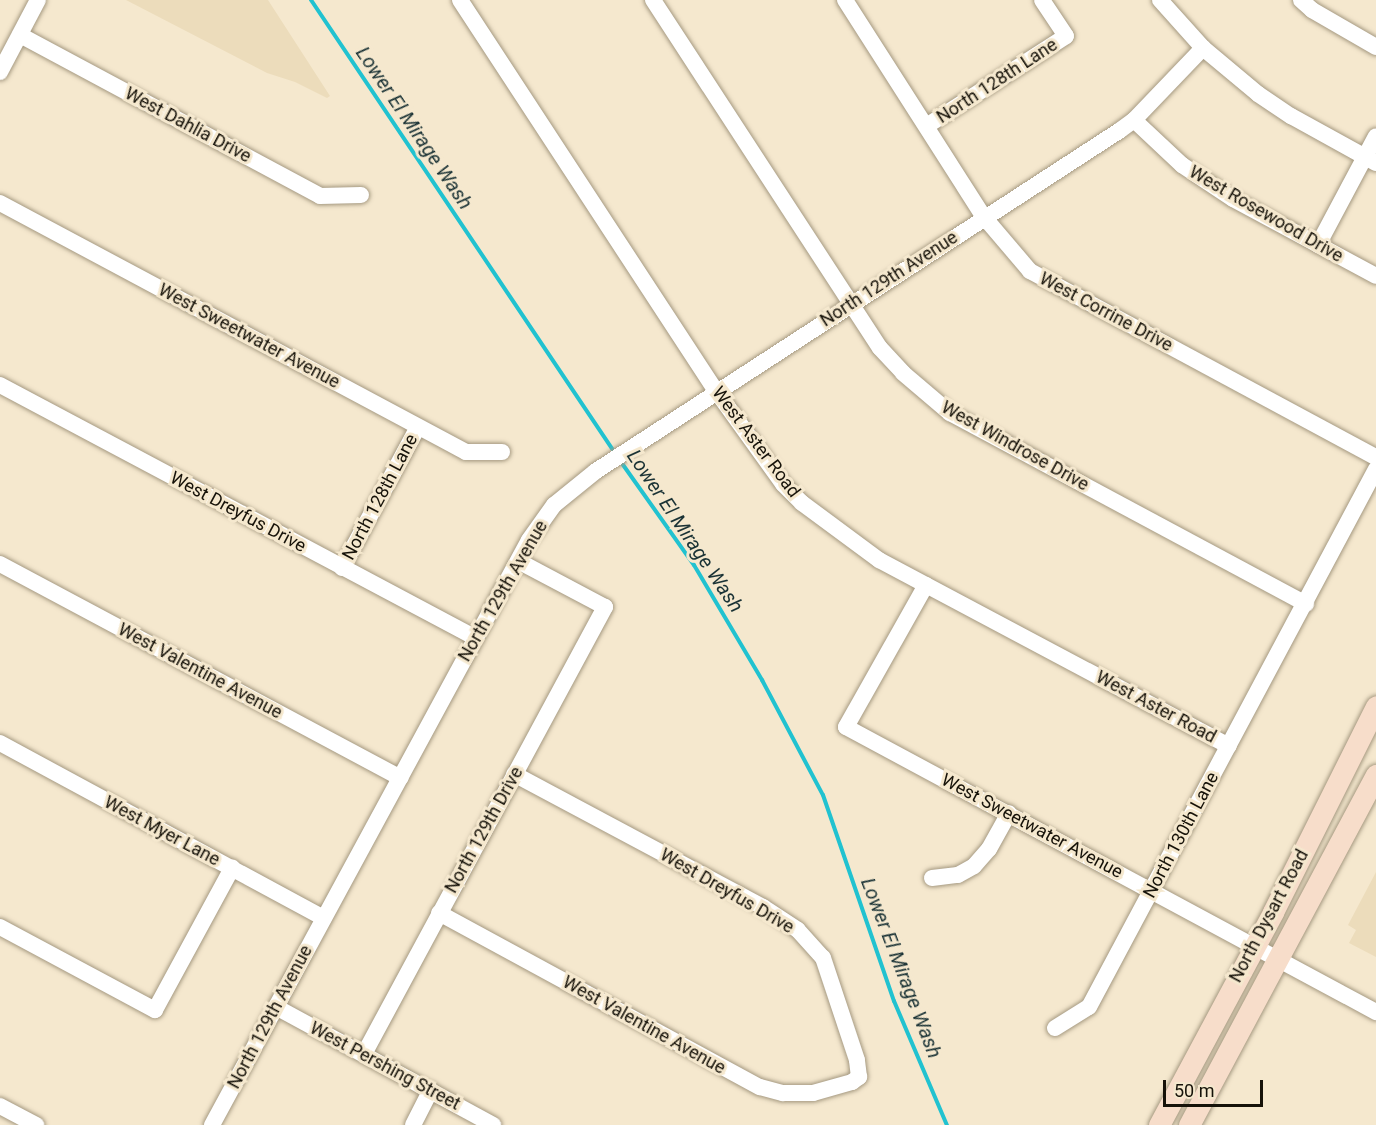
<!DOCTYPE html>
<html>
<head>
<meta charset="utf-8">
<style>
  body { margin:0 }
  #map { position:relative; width:1376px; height:1125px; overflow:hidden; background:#f5e8ce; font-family:Roboto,sans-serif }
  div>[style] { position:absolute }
  .built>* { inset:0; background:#ecdcbb }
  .stream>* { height:4px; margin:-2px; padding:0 2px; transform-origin:2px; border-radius:2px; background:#21c2d0 }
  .roads { filter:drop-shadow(0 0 2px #a59981) drop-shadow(0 0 2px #a59981) }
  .minor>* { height:16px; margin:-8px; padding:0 8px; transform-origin:8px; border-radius:8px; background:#fff }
  .major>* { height:21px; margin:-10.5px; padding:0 10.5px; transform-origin:10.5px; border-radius:10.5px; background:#f7ddca }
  span { translate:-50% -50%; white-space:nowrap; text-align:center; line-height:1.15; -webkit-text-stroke:6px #f5e8ce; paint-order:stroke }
  .street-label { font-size:18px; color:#161209 }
  .water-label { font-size:20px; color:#1a3235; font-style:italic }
  .scale { position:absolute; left:1163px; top:1080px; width:100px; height:27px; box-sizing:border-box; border:3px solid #161209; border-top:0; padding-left:8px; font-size:18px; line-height:21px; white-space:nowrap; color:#161209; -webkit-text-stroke:4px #f5e8ce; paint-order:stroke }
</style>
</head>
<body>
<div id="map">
  <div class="built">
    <i style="clip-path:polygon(126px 0,268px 0,330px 96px,327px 98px,295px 82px,267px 73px)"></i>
    <i style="clip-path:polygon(1376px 872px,1376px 957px,1349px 943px,1356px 930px,1348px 925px)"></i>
  </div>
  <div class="stream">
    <i style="left:311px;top:0;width:546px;rotate:56.14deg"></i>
    <i style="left:621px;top:462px;width:126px;rotate:54.7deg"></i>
    <i style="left:694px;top:565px;width:134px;rotate:59.4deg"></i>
    <i style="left:762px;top:680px;width:130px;rotate:62.1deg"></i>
    <i style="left:823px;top:795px;width:218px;rotate:71deg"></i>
    <i style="left:894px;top:1001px;width:135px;rotate:66.9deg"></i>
  </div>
  <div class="roads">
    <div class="minor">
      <i style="left:460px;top:0;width:469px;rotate:56.8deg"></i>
      <i style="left:717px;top:392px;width:113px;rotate:54.3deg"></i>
      <i style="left:783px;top:484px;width:27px;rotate:45deg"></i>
      <i style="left:802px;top:503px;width:96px;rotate:36.5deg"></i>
      <i style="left:879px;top:560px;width:396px;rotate:28deg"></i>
      <i style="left:653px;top:0;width:415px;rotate:56.9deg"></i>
      <i style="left:880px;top:348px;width:34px;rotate:47deg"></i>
      <i style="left:903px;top:373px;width:62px;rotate:40.4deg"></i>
      <i style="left:950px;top:413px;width:404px;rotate:28.2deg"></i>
      <i style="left:845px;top:0;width:258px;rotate:57.4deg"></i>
      <i style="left:984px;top:217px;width:71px;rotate:49.6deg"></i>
      <i style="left:1030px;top:271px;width:393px;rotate:28.3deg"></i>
      <i style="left:1160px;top:0;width:64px;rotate:48.1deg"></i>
      <i style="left:1203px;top:48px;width:72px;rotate:39.9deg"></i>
      <i style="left:1258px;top:94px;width:40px;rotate:34deg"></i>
      <i style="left:1291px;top:116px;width:97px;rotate:28.9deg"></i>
      <i style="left:1301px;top:0;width:15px;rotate:42deg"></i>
      <i style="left:1312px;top:10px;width:74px;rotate:30deg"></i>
      <i style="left:20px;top:35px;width:340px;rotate:28.2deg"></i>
      <i style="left:320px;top:196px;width:41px;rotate:-1.4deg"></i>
      <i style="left:0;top:72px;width:81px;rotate:-62.2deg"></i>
      <i style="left:1134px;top:120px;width:66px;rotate:43.2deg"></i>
      <i style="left:1182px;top:165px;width:61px;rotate:33.7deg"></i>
      <i style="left:1233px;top:199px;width:162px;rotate:28.3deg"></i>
      <i style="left:928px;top:125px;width:164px;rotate:-32.8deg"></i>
      <i style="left:1066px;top:36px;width:43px;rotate:-123.7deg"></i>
      <i style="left:0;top:203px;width:528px;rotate:28.12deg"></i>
      <i style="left:466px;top:452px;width:36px"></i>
      <i style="left:1318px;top:245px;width:123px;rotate:-62deg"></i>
      <i style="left:0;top:385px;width:539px;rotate:27.99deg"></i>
      <i style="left:0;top:564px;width:454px;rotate:28.1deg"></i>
      <i style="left:342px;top:568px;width:160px;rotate:-61.7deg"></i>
      <i style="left:926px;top:585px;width:163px;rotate:119.4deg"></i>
      <i style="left:846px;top:727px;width:602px;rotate:28.27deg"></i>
      <i style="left:0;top:743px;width:368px;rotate:28.4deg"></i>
      <i style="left:932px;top:878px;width:26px;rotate:-7deg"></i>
      <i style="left:958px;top:875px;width:18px;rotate:-29deg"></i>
      <i style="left:974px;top:866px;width:23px;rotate:-49deg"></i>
      <i style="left:989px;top:849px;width:41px;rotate:-60.9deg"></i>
      <i style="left:439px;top:913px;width:365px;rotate:28.5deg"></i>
      <i style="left:760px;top:1087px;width:24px;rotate:15deg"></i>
      <i style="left:783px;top:1093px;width:30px"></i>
      <i style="left:813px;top:1093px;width:41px;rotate:-15.8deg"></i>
      <i style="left:852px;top:1082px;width:9px;rotate:-36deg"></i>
      <i style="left:859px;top:1077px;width:17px;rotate:-97deg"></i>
      <i style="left:857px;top:1060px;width:108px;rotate:-108.4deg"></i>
      <i style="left:823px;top:958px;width:38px;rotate:-132deg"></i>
      <i style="left:798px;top:930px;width:42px;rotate:-146.7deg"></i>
      <i style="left:763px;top:907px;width:282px;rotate:-151.9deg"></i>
      <i style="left:0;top:927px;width:176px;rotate:28.2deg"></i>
      <i style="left:155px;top:1010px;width:162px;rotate:-61.5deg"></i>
      <i style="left:276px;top:1007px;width:247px;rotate:28.5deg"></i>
      <i style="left:1055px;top:1028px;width:40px;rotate:-32deg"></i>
      <i style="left:1089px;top:1007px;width:610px;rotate:-61.92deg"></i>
      <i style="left:364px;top:1054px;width:508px;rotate:-61.67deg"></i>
      <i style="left:605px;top:607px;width:98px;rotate:-152.1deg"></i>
      <i style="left:0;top:1106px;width:41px;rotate:27.8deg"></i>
      <i style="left:212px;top:1125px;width:665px;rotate:-61.55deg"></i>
      <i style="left:529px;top:540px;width:43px;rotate:-54.5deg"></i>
      <i style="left:554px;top:505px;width:54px;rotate:-39deg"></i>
      <i style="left:596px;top:471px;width:624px;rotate:-33.03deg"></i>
      <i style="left:1119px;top:131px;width:19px;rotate:-36deg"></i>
      <i style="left:1134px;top:120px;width:100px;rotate:-46.2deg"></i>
      <i style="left:413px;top:1125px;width:39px;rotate:-63deg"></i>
    </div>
    <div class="major">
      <i style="left:1159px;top:1125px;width:242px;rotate:-61.8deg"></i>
      <i style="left:1273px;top:912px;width:230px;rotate:-63.4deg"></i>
      <i style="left:1189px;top:1125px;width:397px;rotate:-61.9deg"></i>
    </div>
  </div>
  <div class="street-label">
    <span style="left:997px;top:81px;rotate:-33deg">North 128th Lane</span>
    <span style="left:188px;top:125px;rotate:28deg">West Dahlia Drive</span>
    <span style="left:1266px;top:214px;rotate:30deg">West Rosewood Drive</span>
    <span style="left:889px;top:279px;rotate:-33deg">North 129th Avenue</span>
    <span style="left:1106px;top:312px;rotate:28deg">West Corrine Drive</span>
    <span style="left:249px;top:336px;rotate:28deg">West Sweetwater Avenue</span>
    <span style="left:756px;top:442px;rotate:53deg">West Aster Road</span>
    <span style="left:1015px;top:446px;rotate:29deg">West Windrose Drive</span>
    <span style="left:380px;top:497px;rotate:-62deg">North 128th Lane</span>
    <span style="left:238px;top:512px;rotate:28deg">West Dreyfus Drive</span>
    <span style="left:503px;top:591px;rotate:-60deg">North 129th Avenue</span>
    <span style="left:200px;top:671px;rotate:28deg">West Valentine Avenue</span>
    <span style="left:1156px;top:707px;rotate:28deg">West Aster Road</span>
    <span style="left:1032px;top:826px;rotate:28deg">West Sweetwater Avenue</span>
    <span style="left:484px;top:830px;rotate:-61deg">North 129th Drive</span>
    <span style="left:162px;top:831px;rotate:28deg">West Myer Lane</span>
    <span style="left:1181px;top:835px;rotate:-62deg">North 130th Lane</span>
    <span style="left:727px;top:891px;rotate:30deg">West Dreyfus Drive</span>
    <span style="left:1269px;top:916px;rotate:-62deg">North Dysart Road</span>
    <span style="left:270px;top:1017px;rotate:-62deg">North 129th Avenue</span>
    <span style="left:644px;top:1025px;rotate:29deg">West Valentine Avenue</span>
    <span style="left:385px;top:1066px;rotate:28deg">West Pershing Street</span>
  </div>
  <div class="water-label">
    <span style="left:414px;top:128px;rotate:56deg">Lower El Mirage Wash</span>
    <span style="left:685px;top:531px;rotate:56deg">Lower El Mirage Wash</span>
    <span style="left:901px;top:968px;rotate:69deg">Lower El Mirage Wash</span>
  </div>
  <div class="scale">50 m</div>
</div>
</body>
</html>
